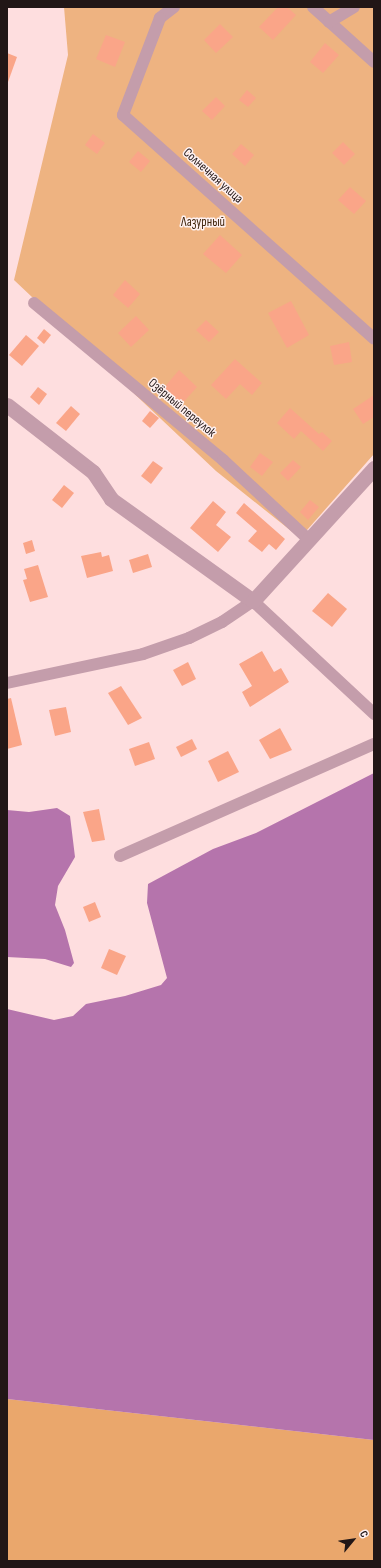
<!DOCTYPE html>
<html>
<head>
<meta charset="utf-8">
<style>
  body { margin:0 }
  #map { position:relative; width:381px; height:1568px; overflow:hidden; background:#fededf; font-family:"Sofia Sans Condensed",sans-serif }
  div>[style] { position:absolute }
  .green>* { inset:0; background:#eeb381 }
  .forest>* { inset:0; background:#eaa76c }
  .water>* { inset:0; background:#b574ac }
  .building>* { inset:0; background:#faa588 }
  .minor>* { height:12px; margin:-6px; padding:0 6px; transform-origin:6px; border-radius:6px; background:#c49dab }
  .tertiary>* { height:15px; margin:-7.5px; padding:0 7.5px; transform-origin:7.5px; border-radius:7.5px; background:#c49dab }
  span { translate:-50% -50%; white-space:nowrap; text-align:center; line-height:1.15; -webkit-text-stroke:3px #fef1f1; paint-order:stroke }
  .street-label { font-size:13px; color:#211616 }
  .park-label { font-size:13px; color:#42260d }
  .frame { position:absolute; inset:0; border:8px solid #211616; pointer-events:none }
  .north { position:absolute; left:333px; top:1520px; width:40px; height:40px; -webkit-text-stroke:3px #fef1f1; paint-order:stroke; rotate:61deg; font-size:11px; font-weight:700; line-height:16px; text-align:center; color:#211616 }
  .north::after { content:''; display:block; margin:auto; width:14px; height:18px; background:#211616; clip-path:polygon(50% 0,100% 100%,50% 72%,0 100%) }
</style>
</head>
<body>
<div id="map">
  <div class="green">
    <i style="clip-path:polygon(64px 7px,374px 7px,374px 454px,300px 538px,216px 471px,14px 280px,68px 55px)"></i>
  </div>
  <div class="forest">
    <i style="clip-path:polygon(7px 1399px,374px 1440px,374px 1561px,7px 1561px)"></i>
  </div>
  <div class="water">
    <i style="clip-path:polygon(374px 773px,374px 1440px,7px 1399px,7px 1009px,54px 1020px,73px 1016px,86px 1004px,125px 996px,161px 985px,167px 978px,147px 903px,148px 884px,213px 849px,256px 833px)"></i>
    <i style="clip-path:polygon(57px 808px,70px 816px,75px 857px,58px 886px,55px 905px,65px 930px,74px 963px,71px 967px,45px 959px,7px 957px,7px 810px,29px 812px)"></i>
  </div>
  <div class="building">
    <i style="clip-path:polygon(278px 7px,287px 7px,296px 15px,273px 40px,259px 27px)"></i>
    <i style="clip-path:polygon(220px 24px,233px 37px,216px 53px,204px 40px)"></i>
    <i style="clip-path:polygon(106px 35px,125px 42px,115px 67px,96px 59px)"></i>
    <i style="clip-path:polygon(325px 43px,339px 55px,323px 73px,310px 62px)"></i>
    <i style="clip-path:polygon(7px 53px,17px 57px,8px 82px,7px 82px)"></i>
    <i style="clip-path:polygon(247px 90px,256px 98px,248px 107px,239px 100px)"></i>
    <i style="clip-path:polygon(216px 97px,225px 106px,212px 120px,202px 111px)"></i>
    <i style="clip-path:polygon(93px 134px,105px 143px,97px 154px,85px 145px)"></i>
    <i style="clip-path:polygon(343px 142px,355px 154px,344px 165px,332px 153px)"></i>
    <i style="clip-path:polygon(241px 144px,254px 155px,245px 166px,232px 154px)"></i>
    <i style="clip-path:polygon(138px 151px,150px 161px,141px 172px,129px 162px)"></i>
    <i style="clip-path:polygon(350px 187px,366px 201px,354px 214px,338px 200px)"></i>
    <i style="clip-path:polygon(220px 235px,242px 255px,226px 273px,203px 254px)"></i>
    <i style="clip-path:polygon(125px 280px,140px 294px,128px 308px,113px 295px)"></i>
    <i style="clip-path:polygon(291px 301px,309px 335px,287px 348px,268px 313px)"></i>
    <i style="clip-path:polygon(136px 316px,149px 330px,131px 347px,118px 333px)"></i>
    <i style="clip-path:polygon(206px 320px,219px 332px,209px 342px,196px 330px)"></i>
    <i style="clip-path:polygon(44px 329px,51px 335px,44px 344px,37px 338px)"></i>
    <i style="clip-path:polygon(26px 335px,39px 346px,22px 366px,9px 355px)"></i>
    <i style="clip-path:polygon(349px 342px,352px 362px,334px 365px,330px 346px)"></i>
    <i style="clip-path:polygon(235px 359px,262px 383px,252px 395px,240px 384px,226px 399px,211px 385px)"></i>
    <i style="clip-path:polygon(179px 370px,197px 387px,180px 406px,162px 390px)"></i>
    <i style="clip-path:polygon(38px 387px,47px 394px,39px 405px,30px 397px)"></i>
    <i style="clip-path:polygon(374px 395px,374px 417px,363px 424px,353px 409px)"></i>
    <i style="clip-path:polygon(71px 406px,80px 414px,66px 431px,56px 423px)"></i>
    <i style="clip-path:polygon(290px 408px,319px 434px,322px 432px,332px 441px,323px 451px,301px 431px,294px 439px,277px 423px)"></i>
    <i style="clip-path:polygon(150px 411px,159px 418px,150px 428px,142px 421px)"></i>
    <i style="clip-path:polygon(260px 453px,273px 462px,262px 476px,250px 467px)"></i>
    <i style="clip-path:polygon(293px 460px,301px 467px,288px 481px,280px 473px)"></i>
    <i style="clip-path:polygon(153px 461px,163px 468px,151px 484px,141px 476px)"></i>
    <i style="clip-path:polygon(64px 485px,74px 493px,62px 508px,52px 500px)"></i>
    <i style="clip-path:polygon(310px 500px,319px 507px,308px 520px,300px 512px)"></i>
    <i style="clip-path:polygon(213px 501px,226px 512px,216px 525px,231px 537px,218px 552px,190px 528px)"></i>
    <i style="clip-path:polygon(244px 503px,285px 539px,276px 550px,269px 544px,262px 552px,248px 541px,257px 531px,236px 513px)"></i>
    <i style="clip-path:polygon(32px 540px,35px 551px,26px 554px,23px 543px)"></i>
    <i style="clip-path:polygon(101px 552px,102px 557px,109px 555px,113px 571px,87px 578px,81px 556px)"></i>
    <i style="clip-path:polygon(148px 554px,152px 567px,133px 573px,129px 560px)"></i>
    <i style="clip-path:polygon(38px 565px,48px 597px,30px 602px,23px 580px,27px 579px,24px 569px)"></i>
    <i style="clip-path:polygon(328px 593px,347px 609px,332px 627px,312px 611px)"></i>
    <i style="clip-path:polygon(262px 651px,274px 672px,281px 668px,289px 682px,250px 707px,242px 692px,252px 686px,239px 664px)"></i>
    <i style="clip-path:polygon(188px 662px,196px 679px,182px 686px,173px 670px)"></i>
    <i style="clip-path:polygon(121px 686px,142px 718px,128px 725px,108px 693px)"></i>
    <i style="clip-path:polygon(11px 698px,22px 745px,7px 749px,7px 699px)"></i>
    <i style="clip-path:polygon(66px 707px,71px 732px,55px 736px,49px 710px)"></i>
    <i style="clip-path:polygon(280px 728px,292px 750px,270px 759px,259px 740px)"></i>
    <i style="clip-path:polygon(192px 739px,197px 749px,181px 757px,176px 747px)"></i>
    <i style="clip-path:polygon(149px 742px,155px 759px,135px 766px,129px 749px)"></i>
    <i style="clip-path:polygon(228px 751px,239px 772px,218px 782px,208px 761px)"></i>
    <i style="clip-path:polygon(99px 809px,105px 840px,92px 842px,83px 812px)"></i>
    <i style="clip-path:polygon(95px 902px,101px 917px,89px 922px,83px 907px)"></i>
    <i style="clip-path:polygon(109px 949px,126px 956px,117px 975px,101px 968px)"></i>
  </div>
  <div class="minor">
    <i style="left:174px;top:7px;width:18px;rotate:142deg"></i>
    <i style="left:160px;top:18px;width:104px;rotate:110.9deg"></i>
    <i style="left:123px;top:115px;width:336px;rotate:41.7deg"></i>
    <i style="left:313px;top:7px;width:82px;rotate:42deg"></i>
    <i style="left:329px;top:22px;width:29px;rotate:-31deg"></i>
    <i style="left:34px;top:303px;width:246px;rotate:39.7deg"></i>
    <i style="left:223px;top:460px;width:116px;rotate:42.9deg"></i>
    <i style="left:7px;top:683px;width:139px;rotate:-12deg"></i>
    <i style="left:143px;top:654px;width:49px;rotate:-19.2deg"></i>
    <i style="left:189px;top:638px;width:37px;rotate:-26deg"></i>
    <i style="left:222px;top:622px;width:37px;rotate:-34deg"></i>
    <i style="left:253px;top:601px;width:166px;rotate:43deg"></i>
    <i style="left:120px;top:856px;width:278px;rotate:-23.8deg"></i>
  </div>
  <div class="tertiary">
    <i style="left:7px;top:405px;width:109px;rotate:37.9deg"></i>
    <i style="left:93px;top:472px;width:32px;rotate:56deg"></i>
    <i style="left:111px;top:499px;width:175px;rotate:35.7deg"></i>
    <i style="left:253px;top:601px;width:180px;rotate:-47.7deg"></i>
  </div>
  <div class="street-label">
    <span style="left:213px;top:176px;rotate:42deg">Солнечная улица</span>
    <span style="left:182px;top:408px;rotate:40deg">Озёрный переулок</span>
  </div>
  <div class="park-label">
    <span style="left:203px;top:222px">Лазурный</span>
  </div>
  <div class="frame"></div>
  <div class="north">С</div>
</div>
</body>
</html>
